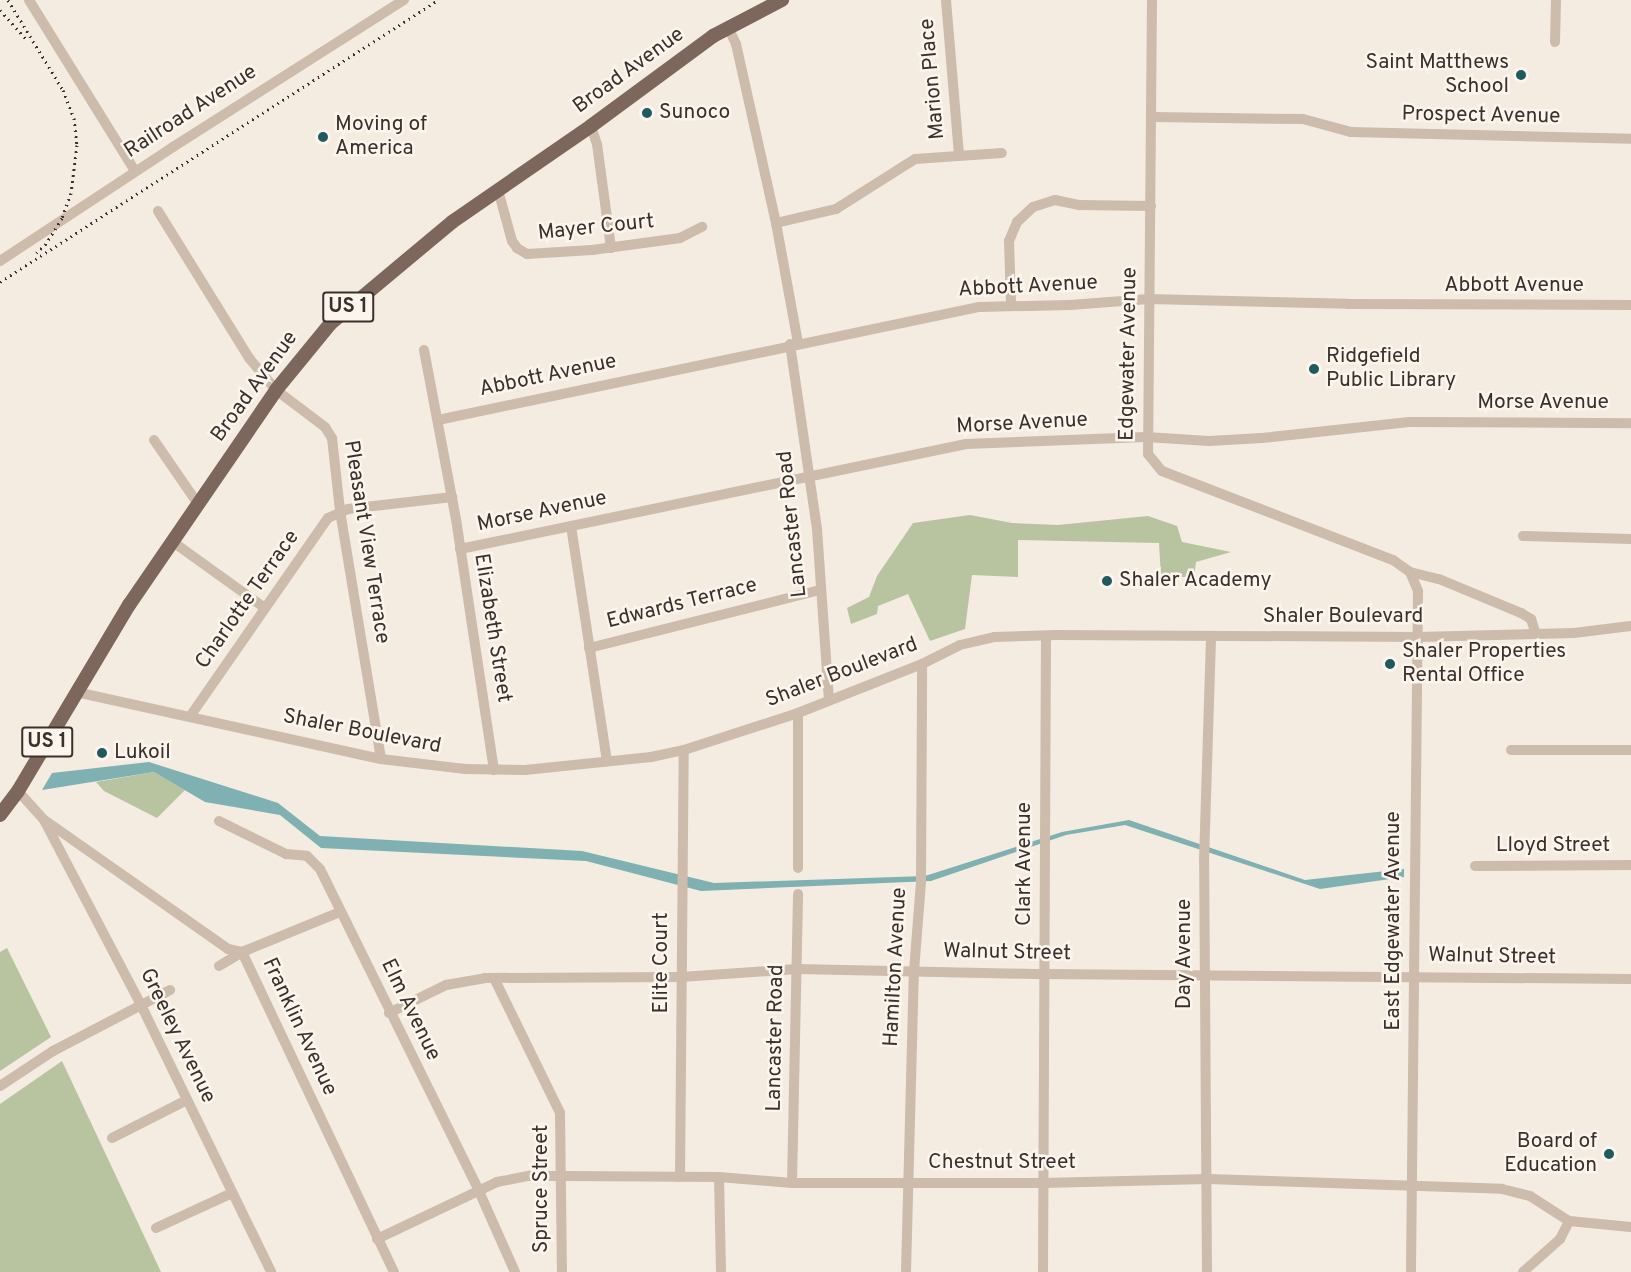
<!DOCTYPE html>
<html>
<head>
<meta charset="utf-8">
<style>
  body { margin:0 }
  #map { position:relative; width:1631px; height:1272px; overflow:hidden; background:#f4ebe1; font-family:Overpass,sans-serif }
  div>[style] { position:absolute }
  .green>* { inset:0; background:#b8c4a0 }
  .water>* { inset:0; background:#7fb0b2 }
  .minor>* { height:10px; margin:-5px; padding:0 5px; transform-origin:5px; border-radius:5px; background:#cdbbac }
  .major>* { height:14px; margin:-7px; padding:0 7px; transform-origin:7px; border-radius:7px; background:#7d675c }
  .rail>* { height:3px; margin-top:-1.5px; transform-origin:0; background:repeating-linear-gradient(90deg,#3b302b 0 1.5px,transparent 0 6px) }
  .dots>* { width:16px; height:16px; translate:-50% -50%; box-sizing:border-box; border:3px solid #fbf5ee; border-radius:50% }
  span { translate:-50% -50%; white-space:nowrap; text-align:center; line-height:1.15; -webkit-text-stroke:5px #fbf5ee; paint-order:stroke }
  .shield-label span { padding:2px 4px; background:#fbf5ee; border:2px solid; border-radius:4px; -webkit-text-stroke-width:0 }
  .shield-label { font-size:20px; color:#3b302b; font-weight:700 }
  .poi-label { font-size:21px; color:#3b302b }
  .right { translate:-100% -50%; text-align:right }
  .left { translate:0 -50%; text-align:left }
  .street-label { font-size:21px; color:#3b302b }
</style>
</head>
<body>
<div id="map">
  <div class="green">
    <i style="clip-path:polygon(970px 515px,1012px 523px,1058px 525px,1148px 516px,1177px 526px,1182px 542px,1231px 552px,1196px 562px,1194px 577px,1161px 577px,1159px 543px,1018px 540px,1018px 577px,972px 575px,965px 629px,930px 641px,908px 594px,878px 606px,877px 614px,851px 624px,847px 608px,869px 597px,877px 576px,913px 523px)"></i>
    <i style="clip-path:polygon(154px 772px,185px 790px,157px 818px,104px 791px,96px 782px)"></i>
    <i style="clip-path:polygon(7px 948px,51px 1037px,0 1071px,0 952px)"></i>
    <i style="clip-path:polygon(62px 1061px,161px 1272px,0 1272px,0 1104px)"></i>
  </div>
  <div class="water">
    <i style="clip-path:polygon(149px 762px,278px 803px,320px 836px,582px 851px,714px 883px,925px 876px,1062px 832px,1129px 820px,1305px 880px,1404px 869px,1404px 877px,1320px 889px,1125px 825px,1066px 835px,931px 881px,701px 891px,586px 861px,321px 848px,280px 815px,205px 802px,154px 772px,42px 790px,52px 773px)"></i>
  </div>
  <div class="minor">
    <i style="left:29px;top:0;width:201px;rotate:58.2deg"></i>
    <i style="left:946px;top:0;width:156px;rotate:85.2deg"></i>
    <i style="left:1152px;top:0;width:454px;rotate:90.5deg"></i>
    <i style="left:1148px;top:454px;width:22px;rotate:51deg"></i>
    <i style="left:1162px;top:471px;width:248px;rotate:21.1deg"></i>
    <i style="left:1393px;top:560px;width:21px;rotate:35deg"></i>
    <i style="left:1410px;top:572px;width:21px;rotate:67deg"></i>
    <i style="left:1418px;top:591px;width:681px;rotate:90.59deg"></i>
    <i style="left:728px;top:27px;width:19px;rotate:65deg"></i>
    <i style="left:736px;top:44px;width:183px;rotate:77.4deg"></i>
    <i style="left:776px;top:223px;width:122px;rotate:79.6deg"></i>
    <i style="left:1555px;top:42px;width:42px;rotate:-88.6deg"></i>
    <i style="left:1153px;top:117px;width:150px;rotate:0.8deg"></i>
    <i style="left:1303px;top:119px;width:50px;rotate:15.2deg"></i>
    <i style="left:1351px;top:132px;width:280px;rotate:1.4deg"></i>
    <i style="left:591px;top:126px;width:19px;rotate:72deg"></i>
    <i style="left:597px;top:144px;width:105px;rotate:82.3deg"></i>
    <i style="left:498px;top:190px;width:53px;rotate:74.6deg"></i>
    <i style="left:512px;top:241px;width:9px;rotate:54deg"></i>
    <i style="left:517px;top:248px;width:12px;rotate:31deg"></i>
    <i style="left:527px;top:254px;width:65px;rotate:-3.5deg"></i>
    <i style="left:592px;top:250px;width:89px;rotate:-7.8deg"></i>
    <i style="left:680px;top:238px;width:25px;rotate:-27deg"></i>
    <i style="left:158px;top:211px;width:173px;rotate:58.2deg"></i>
    <i style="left:249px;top:358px;width:42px;rotate:49.8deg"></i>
    <i style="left:276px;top:390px;width:61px;rotate:37.1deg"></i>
    <i style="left:325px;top:427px;width:13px;rotate:58deg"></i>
    <i style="left:332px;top:438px;width:73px;rotate:83.7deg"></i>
    <i style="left:340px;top:511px;width:251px;rotate:80.6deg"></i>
    <i style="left:776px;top:223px;width:62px;rotate:-13.1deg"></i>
    <i style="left:836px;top:209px;width:93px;rotate:-32.3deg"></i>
    <i style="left:915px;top:159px;width:87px;rotate:-3.9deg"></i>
    <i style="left:0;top:261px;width:207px;rotate:-33.4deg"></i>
    <i style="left:173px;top:147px;width:274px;rotate:-32.5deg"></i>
    <i style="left:1011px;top:304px;width:63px;rotate:-91.8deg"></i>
    <i style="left:1009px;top:241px;width:21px;rotate:-67deg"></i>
    <i style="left:1017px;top:222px;width:22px;rotate:-43deg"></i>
    <i style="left:1033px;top:207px;width:23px;rotate:-18deg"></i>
    <i style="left:1055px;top:200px;width:25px;rotate:12deg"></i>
    <i style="left:1079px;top:205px;width:72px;rotate:0.8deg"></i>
    <i style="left:790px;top:344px;width:187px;rotate:81.7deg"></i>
    <i style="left:817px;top:529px;width:171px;rotate:86deg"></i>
    <i style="left:424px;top:350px;width:172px;rotate:79.3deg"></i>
    <i style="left:456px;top:519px;width:254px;rotate:81.4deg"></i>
    <i style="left:438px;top:420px;width:553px;rotate:-11.8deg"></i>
    <i style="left:979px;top:307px;width:91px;rotate:-1.3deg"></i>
    <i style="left:1070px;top:305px;width:79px;rotate:-4.3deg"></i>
    <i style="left:1149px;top:299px;width:199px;rotate:1.4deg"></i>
    <i style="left:1348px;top:304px;width:283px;rotate:0.2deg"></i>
    <i style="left:154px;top:440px;width:78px;rotate:55.5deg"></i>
    <i style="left:571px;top:526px;width:238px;rotate:81.3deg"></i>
    <i style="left:1523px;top:536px;width:108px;rotate:1.6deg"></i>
    <i style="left:173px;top:542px;width:113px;rotate:35.7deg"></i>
    <i style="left:460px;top:549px;width:517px;rotate:-11.72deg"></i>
    <i style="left:966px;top:444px;width:180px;rotate:-2.2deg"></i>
    <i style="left:1146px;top:437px;width:63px;rotate:3.6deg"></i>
    <i style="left:1209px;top:441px;width:53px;rotate:-3.2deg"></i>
    <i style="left:1262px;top:438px;width:148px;rotate:-6.2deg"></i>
    <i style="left:1409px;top:422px;width:222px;rotate:0.3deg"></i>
    <i style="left:1410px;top:572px;width:30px;rotate:14deg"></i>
    <i style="left:1439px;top:579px;width:89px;rotate:22.5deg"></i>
    <i style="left:1521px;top:613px;width:12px;rotate:31deg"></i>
    <i style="left:1531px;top:619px;width:16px;rotate:72deg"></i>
    <i style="left:589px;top:648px;width:238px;rotate:-14.1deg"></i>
    <i style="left:76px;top:692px;width:312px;rotate:12.4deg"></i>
    <i style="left:381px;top:759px;width:85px;rotate:6.8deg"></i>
    <i style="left:465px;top:769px;width:60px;rotate:1deg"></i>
    <i style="left:525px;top:770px;width:127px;rotate:-5.9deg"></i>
    <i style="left:651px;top:757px;width:34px;rotate:-12deg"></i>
    <i style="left:684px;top:750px;width:120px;rotate:-18deg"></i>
    <i style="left:798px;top:713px;width:133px;rotate:-21.6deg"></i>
    <i style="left:922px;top:664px;width:42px;rotate:-26.6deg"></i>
    <i style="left:960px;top:645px;width:36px;rotate:-13deg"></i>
    <i style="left:995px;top:637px;width:62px;rotate:-1.8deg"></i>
    <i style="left:1057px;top:635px;width:361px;rotate:0.3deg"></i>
    <i style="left:1418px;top:637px;width:156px;rotate:-1.5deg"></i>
    <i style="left:1574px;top:633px;width:57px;rotate:-7deg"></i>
    <i style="left:191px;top:715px;width:240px;rotate:-55.2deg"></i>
    <i style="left:328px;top:518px;width:22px;rotate:-24deg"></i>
    <i style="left:348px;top:509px;width:105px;rotate:-6.6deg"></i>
    <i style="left:1511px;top:750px;width:120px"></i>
    <i style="left:18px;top:791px;width:38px;rotate:48deg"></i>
    <i style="left:43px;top:819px;width:226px;rotate:35.1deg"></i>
    <i style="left:228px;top:949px;width:14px;rotate:12deg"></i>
    <i style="left:242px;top:952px;width:354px;rotate:64.6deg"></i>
    <i style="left:219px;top:821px;width:75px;rotate:26.2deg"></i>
    <i style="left:286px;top:854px;width:21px;rotate:5deg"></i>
    <i style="left:307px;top:856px;width:18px;rotate:45deg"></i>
    <i style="left:320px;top:869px;width:357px;rotate:63.7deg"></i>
    <i style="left:478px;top:1189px;width:91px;rotate:66deg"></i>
    <i style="left:45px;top:822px;width:207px;rotate:62.3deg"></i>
    <i style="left:141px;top:1005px;width:297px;rotate:64deg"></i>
    <i style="left:1475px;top:866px;width:156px;rotate:-0.4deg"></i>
    <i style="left:798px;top:868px;width:155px;rotate:-90deg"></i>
    <i style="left:219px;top:966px;width:27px;rotate:-31deg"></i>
    <i style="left:242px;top:952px;width:106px;rotate:-22.2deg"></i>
    <i style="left:494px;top:978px;width:150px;rotate:63.9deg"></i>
    <i style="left:560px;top:1113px;width:159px;rotate:89.3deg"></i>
    <i style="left:389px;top:1013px;width:64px;rotate:-26.2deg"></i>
    <i style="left:446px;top:985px;width:40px;rotate:-10deg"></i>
    <i style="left:485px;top:978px;width:196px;rotate:-0.3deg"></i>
    <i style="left:681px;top:977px;width:116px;rotate:-3.9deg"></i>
    <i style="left:797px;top:969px;width:246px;rotate:1.2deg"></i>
    <i style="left:1043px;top:974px;width:588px;rotate:0.49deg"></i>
    <i style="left:0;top:1086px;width:64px;rotate:-33.4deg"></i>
    <i style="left:53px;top:1051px;width:132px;rotate:-27.5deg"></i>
    <i style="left:112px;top:1138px;width:84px;rotate:-26.9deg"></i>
    <i style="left:680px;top:1177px;width:427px;rotate:-89.5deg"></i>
    <i style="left:719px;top:1177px;width:95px;rotate:88.8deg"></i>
    <i style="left:792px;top:1183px;width:289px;rotate:-88.8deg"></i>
    <i style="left:156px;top:1228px;width:84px;rotate:-24.7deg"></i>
    <i style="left:377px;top:1239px;width:133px;rotate:-25.4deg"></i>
    <i style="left:497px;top:1182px;width:33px;rotate:-11deg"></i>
    <i style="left:529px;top:1176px;width:34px"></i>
    <i style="left:563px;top:1176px;width:156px;rotate:0.4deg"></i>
    <i style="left:719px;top:1177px;width:73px;rotate:4.7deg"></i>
    <i style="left:792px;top:1183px;width:250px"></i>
    <i style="left:1042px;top:1183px;width:166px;rotate:-1.4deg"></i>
    <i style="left:1208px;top:1179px;width:294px;rotate:1.9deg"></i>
    <i style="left:1502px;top:1189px;width:29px;rotate:14deg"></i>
    <i style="left:1530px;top:1196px;width:46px;rotate:32.7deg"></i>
    <i style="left:1569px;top:1221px;width:62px;rotate:5.5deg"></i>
    <i style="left:906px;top:1272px;width:301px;rotate:-88.5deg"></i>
    <i style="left:914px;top:971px;width:89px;rotate:-85.5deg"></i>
    <i style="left:921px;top:882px;width:218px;rotate:-89.7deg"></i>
    <i style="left:1043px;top:1272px;width:636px;rotate:-89.73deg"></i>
    <i style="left:1207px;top:1272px;width:411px;rotate:-90.4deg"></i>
    <i style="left:1204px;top:861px;width:225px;rotate:-88.2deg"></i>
    <i style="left:1523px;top:1272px;width:50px;rotate:-41.7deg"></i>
    <i style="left:1560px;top:1239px;width:20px;rotate:-63deg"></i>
  </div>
  <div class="major">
    <i style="left:0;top:815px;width:30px;rotate:-53deg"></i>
    <i style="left:18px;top:791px;width:217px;rotate:-59.2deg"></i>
    <i style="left:129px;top:605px;width:260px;rotate:-55.6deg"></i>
    <i style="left:276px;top:390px;width:85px;rotate:-50.7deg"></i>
    <i style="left:330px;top:324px;width:159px;rotate:-39.9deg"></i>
    <i style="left:452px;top:222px;width:169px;rotate:-34.6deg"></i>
    <i style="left:591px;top:126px;width:152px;rotate:-36.4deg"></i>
    <i style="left:713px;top:36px;width:78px;rotate:-27.6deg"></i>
  </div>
  <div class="rail">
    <i style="left:8px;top:0;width:105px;rotate:58.6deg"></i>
    <i style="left:63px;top:90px;width:30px;rotate:69deg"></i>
    <i style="left:74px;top:118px;width:27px;rotate:84deg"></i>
    <i style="left:77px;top:145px;width:48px;rotate:97.1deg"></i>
    <i style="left:71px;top:193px;width:27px;rotate:110deg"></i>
    <i style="left:62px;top:218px;width:31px;rotate:122deg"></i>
    <i style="left:46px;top:244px;width:13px;rotate:138deg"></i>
    <i style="left:0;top:10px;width:38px;rotate:48deg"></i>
    <i style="left:0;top:282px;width:521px;rotate:-32.77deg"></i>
  </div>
  <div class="dots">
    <i style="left:1521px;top:75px;background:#1f5a5e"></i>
    <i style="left:647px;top:113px;background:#1f5a5e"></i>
    <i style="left:323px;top:137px;background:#1f5a5e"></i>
    <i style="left:1314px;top:369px;background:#1f5a5e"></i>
    <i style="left:1107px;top:581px;background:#1f5a5e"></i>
    <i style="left:1390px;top:664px;background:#1f5a5e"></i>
    <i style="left:102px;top:753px;background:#1f5a5e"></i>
    <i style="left:1609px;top:1154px;background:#1f5a5e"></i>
  </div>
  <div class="shield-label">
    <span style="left:348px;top:307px">US 1</span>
    <span style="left:47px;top:742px">US 1</span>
  </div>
  <div class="poi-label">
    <span class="right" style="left:1509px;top:75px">Saint Matthews<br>School</span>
    <span class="left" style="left:659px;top:113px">Sunoco</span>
    <span class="left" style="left:335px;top:137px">Moving of<br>America</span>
    <span class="left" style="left:1326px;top:369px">Ridgefield<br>Public Library</span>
    <span class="left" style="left:1119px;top:581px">Shaler Academy</span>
    <span class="left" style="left:1402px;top:664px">Shaler Properties<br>Rental Office</span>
    <span class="left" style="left:114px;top:753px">Lukoil</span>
    <span class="right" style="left:1597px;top:1154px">Board of<br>Education</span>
  </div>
  <div class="street-label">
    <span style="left:629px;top:71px;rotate:-36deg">Broad Avenue</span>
    <span style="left:933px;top:79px;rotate:-95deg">Marion Place</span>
    <span style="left:191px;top:112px;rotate:-33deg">Railroad Avenue</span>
    <span style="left:1481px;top:116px;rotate:1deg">Prospect Avenue</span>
    <span style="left:596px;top:228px;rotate:-6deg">Mayer Court</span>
    <span style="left:1514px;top:286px">Abbott Avenue</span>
    <span style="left:1028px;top:287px;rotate:-3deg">Abbott Avenue</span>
    <span style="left:1129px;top:354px;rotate:-89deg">Edgewater Avenue</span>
    <span style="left:548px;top:376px;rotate:-12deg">Abbott Avenue</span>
    <span style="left:255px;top:387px;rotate:-54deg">Broad Avenue</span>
    <span style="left:1543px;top:403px">Morse Avenue</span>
    <span style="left:1022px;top:424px;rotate:-3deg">Morse Avenue</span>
    <span style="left:542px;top:512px;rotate:-12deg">Morse Avenue</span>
    <span style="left:793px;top:524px;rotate:-96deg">Lancaster Road</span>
    <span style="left:366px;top:542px;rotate:81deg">Pleasant View Terrace</span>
    <span style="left:248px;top:600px;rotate:-55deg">Charlotte Terrace</span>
    <span style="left:682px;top:604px;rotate:-14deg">Edwards Terrace</span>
    <span style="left:1343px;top:617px">Shaler Boulevard</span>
    <span style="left:492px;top:628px;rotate:81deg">Elizabeth Street</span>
    <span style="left:842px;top:673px;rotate:-21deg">Shaler Boulevard</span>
    <span style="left:362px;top:732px;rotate:11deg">Shaler Boulevard</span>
    <span style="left:1553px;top:846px">Lloyd Street</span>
    <span style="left:1025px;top:864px;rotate:-90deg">Clark Avenue</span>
    <span style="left:1394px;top:921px;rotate:-90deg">East Edgewater Avenue</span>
    <span style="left:1007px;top:953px;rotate:1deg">Walnut Street</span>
    <span style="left:1185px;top:954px;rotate:-90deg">Day Avenue</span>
    <span style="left:1492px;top:957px;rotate:1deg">Walnut Street</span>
    <span style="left:662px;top:963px;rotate:-90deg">Elite Court</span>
    <span style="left:896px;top:967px;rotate:-87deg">Hamilton Avenue</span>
    <span style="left:410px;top:1010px;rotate:64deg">Elm Avenue</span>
    <span style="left:299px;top:1027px;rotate:65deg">Franklin Avenue</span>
    <span style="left:177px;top:1036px;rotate:64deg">Greeley Avenue</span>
    <span style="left:776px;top:1038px;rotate:-89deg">Lancaster Road</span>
    <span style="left:1002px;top:1163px">Chestnut Street</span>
    <span style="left:542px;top:1189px;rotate:-90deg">Spruce Street</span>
  </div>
</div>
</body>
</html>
